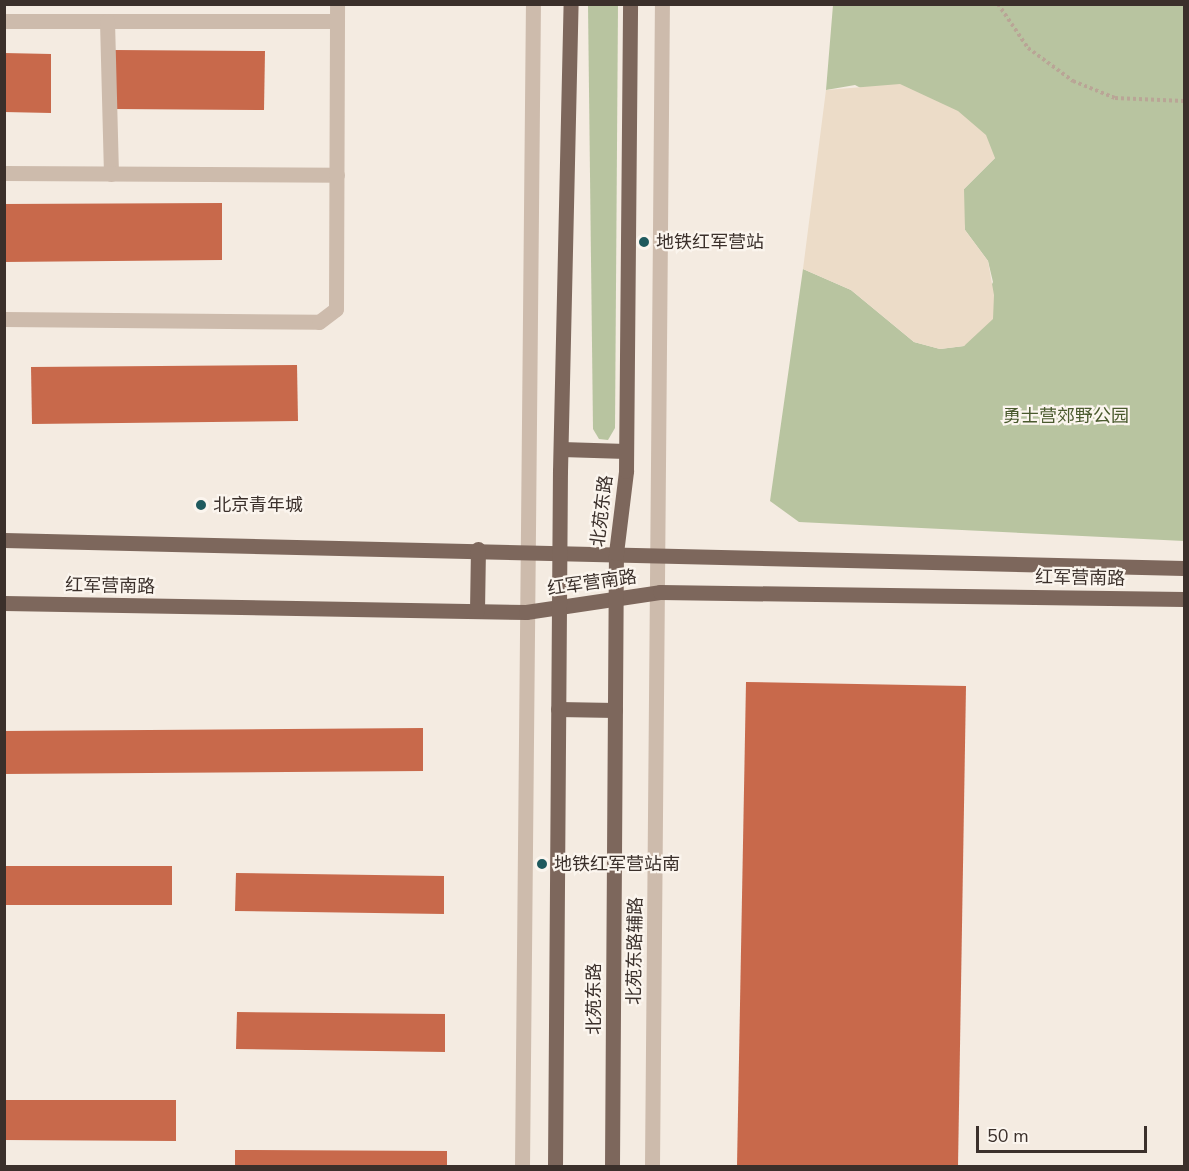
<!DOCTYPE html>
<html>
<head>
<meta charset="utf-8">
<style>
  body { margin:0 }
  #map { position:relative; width:1189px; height:1171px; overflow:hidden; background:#f4ebe1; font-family:"Nunito Sans","Noto Sans SC",sans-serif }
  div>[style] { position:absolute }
  .green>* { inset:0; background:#b8c4a0 }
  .plaza>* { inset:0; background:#ecdcc8 }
  .building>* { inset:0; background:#c8694b }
  .path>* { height:4px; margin-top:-2px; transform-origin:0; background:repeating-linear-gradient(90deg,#b9a596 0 3px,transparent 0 6px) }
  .minor>* { height:15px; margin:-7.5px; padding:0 7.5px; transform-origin:7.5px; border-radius:7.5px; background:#cdbbac }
  .major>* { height:15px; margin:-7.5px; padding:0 7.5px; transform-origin:7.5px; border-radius:7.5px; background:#7d675c }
  .dots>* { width:16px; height:16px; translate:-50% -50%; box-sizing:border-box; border:3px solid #fbf5ee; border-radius:50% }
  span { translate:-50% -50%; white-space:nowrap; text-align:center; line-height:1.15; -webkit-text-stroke:4.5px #fbf5ee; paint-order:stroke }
  .poi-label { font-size:18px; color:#3b302b }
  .left { translate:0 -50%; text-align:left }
  .park-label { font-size:18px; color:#4a5a2e }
  .street-label { font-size:18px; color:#3b302b }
  .frame { position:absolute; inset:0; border:6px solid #3b302b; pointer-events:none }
  .scale { position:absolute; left:976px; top:1126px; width:171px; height:27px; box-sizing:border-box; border:3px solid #3b302b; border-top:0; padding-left:8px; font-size:18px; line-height:21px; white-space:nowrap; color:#3b302b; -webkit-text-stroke:4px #fbf5ee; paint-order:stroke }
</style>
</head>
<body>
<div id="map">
  <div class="green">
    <i style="clip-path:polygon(588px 5px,618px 5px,615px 428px,608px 440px,599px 439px,593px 429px)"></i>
    <i style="clip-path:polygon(833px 5px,1184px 5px,1184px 541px,799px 522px,770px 501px,803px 269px,851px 290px,914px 342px,940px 349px,964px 346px,993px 282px,988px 261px,965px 230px,962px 209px,964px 189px,995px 158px,855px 85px,826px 90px)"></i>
  </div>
  <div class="plaza">
    <i style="clip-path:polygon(900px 84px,958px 111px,986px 135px,995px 158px,964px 189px,965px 230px,988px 261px,994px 295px,993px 319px,964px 346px,940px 349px,914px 342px,851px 290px,803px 269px,826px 90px)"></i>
  </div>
  <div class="building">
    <i style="clip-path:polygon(114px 50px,265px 51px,264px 110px,114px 109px)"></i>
    <i style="clip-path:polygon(4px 53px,51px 54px,51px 113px,4px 112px)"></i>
    <i style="clip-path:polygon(222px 203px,222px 260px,4px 262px,4px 204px)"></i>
    <i style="clip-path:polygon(297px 365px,298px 421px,32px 424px,31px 367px)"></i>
    <i style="clip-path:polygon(746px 682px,966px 686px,958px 1166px,737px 1166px)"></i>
    <i style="clip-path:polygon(423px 728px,423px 771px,5px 774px,5px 731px)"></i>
    <i style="clip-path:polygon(5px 866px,172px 866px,172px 905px,5px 905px)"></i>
    <i style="clip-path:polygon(236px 873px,444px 876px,444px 914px,235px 911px)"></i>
    <i style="clip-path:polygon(237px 1012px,445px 1014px,445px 1052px,236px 1049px)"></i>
    <i style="clip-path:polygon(4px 1100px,176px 1100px,176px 1141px,4px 1140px)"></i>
    <i style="clip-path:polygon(235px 1150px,447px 1151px,447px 1166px,235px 1166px)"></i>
  </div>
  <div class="path">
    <i style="left:998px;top:4px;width:53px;rotate:55.7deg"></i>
    <i style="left:1028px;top:48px;width:56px;rotate:36.3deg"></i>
    <i style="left:1073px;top:81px;width:45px;rotate:22deg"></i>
    <i style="left:1115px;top:98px;width:69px;rotate:2.5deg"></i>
  </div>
  <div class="minor">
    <i style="left:4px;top:21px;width:333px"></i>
    <i style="left:107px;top:21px;width:153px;rotate:88.5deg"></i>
    <i style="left:4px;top:173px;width:333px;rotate:0.3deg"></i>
    <i style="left:4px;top:319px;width:315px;rotate:0.5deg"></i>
    <i style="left:319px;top:322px;width:21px;rotate:-37deg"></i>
    <i style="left:336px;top:309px;width:305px;rotate:-89.8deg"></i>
    <i style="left:522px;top:1166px;width:1162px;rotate:-89.46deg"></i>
    <i style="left:652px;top:1166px;width:1162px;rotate:-89.51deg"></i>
  </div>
  <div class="major">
    <i style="left:561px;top:449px;width:65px;rotate:1.8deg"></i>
    <i style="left:4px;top:540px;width:1180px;rotate:1.36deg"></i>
    <i style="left:4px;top:603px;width:522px;rotate:0.99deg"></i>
    <i style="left:526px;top:612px;width:135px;rotate:-8.5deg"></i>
    <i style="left:660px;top:592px;width:524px;rotate:0.77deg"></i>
    <i style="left:477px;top:611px;width:62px;rotate:-89.1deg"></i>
    <i style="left:558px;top:709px;width:57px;rotate:1deg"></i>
    <i style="left:555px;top:1166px;width:695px;rotate:-89.59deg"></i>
    <i style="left:560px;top:471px;width:467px;rotate:-88.7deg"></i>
    <i style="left:612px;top:1166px;width:613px;rotate:-89.63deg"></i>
    <i style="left:616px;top:553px;width:83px;rotate:-83deg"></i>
    <i style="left:626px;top:471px;width:467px;rotate:-89.5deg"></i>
  </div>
  <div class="dots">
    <i style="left:644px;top:242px;background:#1f5a5e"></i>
    <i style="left:201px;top:505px;background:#1f5a5e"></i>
    <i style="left:542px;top:864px;background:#1f5a5e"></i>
  </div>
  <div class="poi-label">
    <span class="left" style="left:656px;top:242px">地铁红军营站</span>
    <span class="left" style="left:213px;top:505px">北京青年城</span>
    <span class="left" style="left:554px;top:864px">地铁红军营站南</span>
  </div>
  <div class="park-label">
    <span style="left:1066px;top:416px">勇士营郊野公园</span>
  </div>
  <div class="street-label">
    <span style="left:602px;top:511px;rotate:-83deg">北苑东路</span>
    <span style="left:1080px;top:578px;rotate:1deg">红军营南路</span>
    <span style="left:592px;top:583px;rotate:-8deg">红军营南路</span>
    <span style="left:110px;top:586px;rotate:1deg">红军营南路</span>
    <span style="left:635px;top:951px;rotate:-89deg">北苑东路辅路</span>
    <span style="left:594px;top:999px;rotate:-90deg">北苑东路</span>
  </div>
  <div class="frame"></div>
  <div class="scale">50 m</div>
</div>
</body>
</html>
